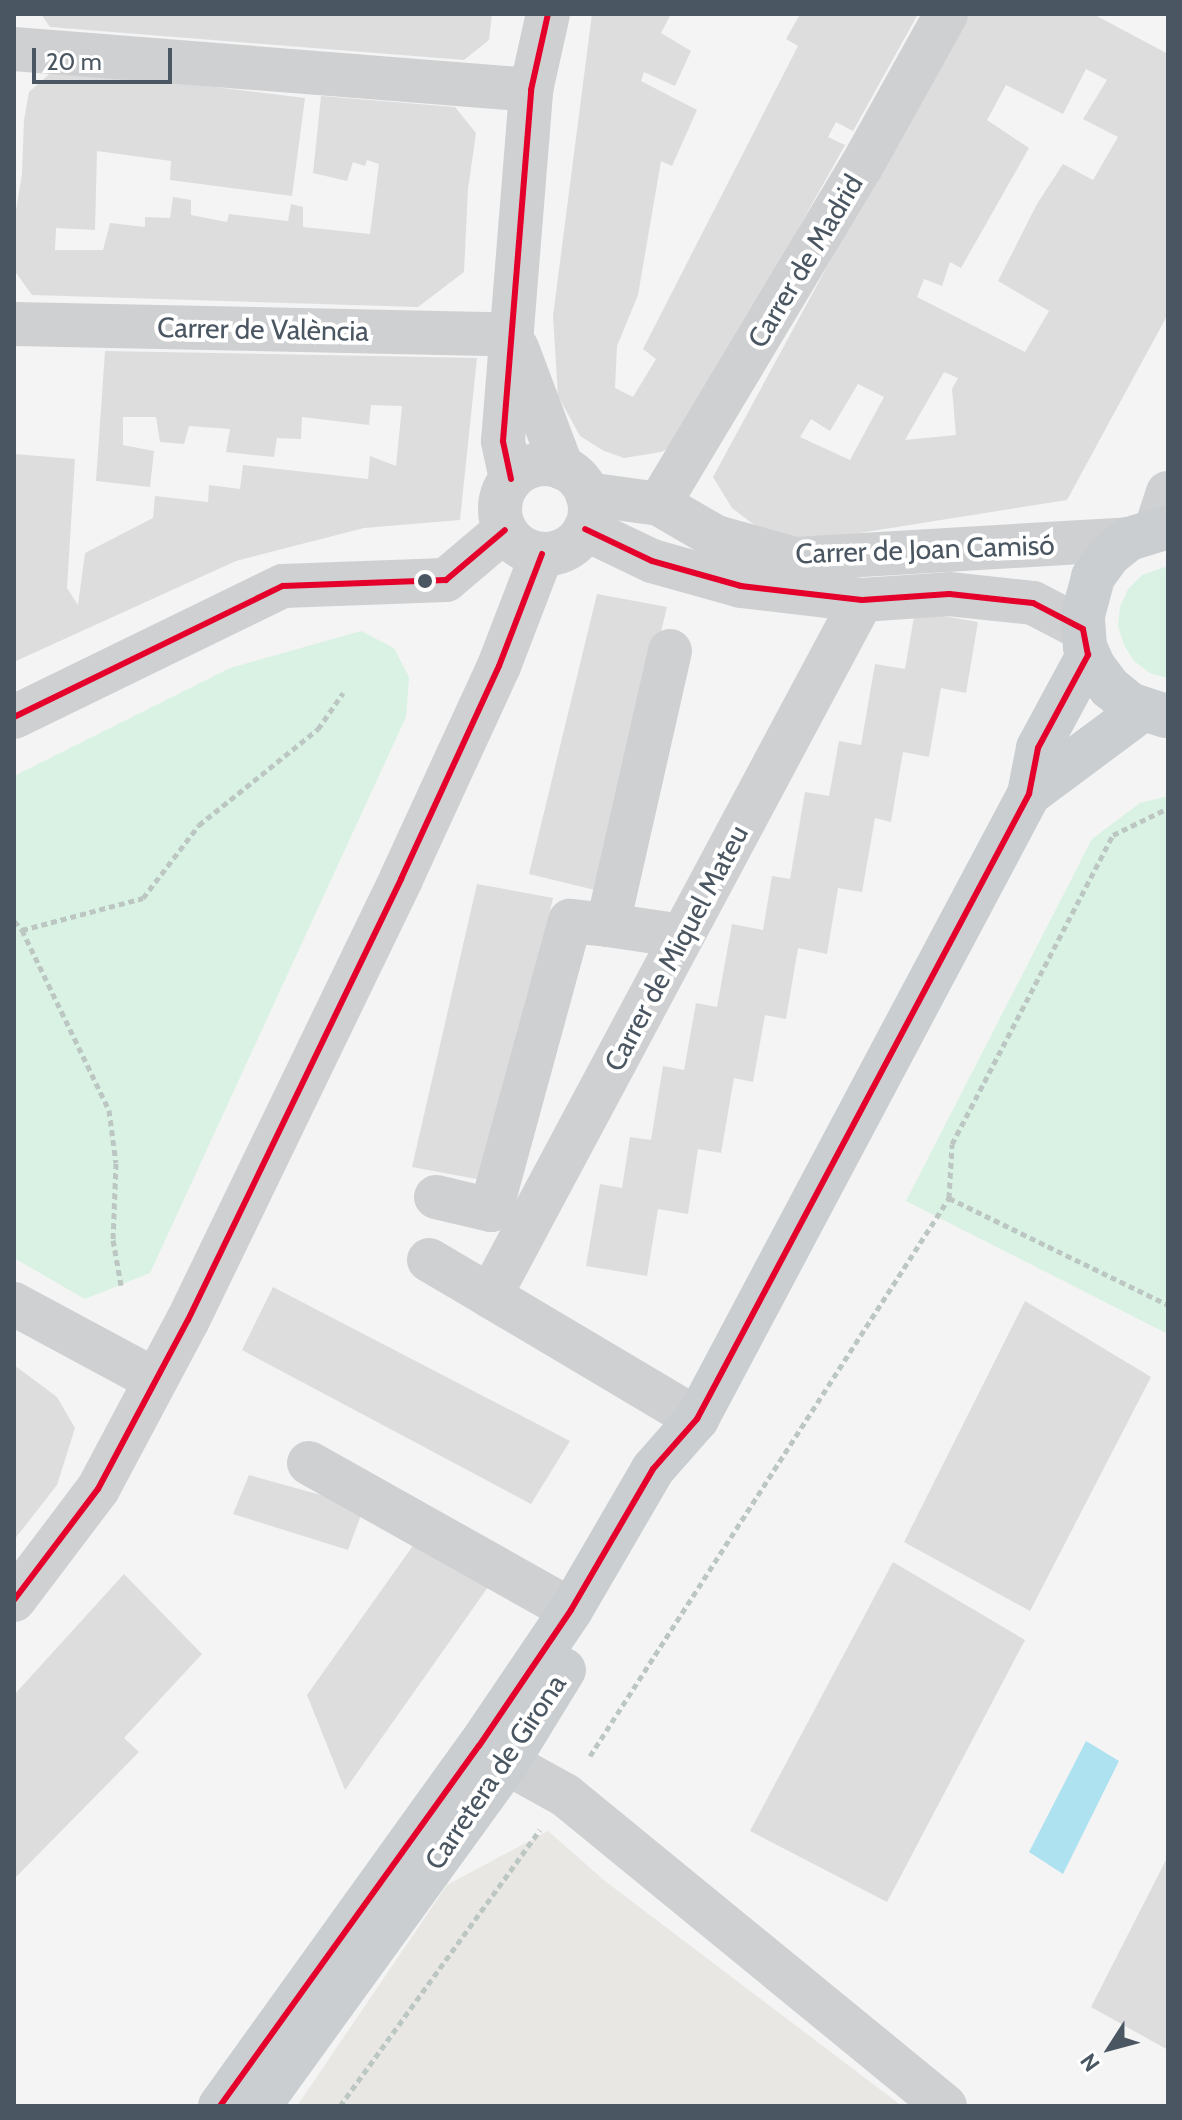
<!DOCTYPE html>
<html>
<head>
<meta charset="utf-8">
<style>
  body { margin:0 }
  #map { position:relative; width:1182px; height:2120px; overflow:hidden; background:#f4f4f4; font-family:Cabin,sans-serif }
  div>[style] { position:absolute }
  .commercial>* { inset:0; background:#e8e7e3 }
  .green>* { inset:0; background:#d9f2e3 }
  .water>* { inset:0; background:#aee2f0 }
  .building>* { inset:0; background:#ddddde }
  .path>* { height:5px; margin-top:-2.5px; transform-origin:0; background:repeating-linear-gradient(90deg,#bcc7c4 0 6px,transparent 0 10px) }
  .minor>* { height:44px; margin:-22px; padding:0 22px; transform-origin:22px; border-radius:22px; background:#ced0d2 }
  .minor>.ring { margin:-22px; padding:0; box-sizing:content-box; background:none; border:44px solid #ced0d2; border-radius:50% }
  .primary>* { height:44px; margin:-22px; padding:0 22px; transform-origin:22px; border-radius:22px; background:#caced1 }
  .bus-1>* { height:6px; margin:-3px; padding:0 3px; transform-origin:3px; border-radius:3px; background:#e4002b }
  .dots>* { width:22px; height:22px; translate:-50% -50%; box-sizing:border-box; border:4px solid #fff; border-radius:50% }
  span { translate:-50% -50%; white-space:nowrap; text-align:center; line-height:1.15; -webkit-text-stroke:8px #fff; paint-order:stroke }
  .street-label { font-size:28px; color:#4a5661 }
  .frame { position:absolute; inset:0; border:16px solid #4a5661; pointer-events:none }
  .north { position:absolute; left:1070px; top:2008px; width:80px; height:80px; -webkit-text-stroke:6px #fff; paint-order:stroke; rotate:234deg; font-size:22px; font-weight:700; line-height:32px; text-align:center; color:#4a5661 }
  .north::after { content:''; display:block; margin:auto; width:28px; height:36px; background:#4a5661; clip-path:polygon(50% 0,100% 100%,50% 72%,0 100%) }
  .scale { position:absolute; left:32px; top:48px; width:140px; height:36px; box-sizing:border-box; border:4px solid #4a5661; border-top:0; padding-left:10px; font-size:24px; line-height:28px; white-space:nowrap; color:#4a5661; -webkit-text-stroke:6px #fff; paint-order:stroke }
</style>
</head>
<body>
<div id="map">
  <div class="commercial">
    <i style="clip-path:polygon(548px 1831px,605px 1881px,902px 2106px,297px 2106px,447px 1885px)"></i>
  </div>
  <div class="green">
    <i style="clip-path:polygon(1168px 566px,1168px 678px,1167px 678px,1150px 673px,1134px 661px,1124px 645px,1118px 626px,1120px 607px,1128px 589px,1142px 575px)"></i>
    <i style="clip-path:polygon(361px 631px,394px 648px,409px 677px,406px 717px,150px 1273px,85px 1299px,14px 1258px,14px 776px,230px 668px)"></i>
    <i style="clip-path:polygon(1168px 796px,1168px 1334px,906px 1201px,1092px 839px,1140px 803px)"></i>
  </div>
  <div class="water">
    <i style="clip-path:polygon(1086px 1741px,1119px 1761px,1063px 1874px,1029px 1852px)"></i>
  </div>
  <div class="building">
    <i style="clip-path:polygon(41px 14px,492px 14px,489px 40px,464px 60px,50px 27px)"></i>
    <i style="clip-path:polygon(592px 14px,671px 14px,661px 33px,691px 51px,675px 86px,644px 72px,641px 81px,697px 110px,672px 166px,661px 161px,638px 295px,617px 346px,615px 388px,633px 397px,656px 359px,643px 349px,798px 46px,786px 39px,800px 14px,918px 14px,853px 131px,836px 122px,828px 137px,845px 145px,678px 444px,661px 452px,624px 458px,604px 451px,580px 436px,558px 396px,553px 316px)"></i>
    <i style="clip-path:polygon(evenodd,964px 14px,1093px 14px,1168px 54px,1168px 314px,1067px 500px,853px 534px,802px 538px,761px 530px,732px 508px,713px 477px,964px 14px,1086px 69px,1107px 80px,1083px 119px,1118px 137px,1093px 180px,1063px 164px,1037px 204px,998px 281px,1049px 311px,1025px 352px,917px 297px,924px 279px,942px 286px,950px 262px,961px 268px,1029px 148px,987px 120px,1006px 85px,1063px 114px,1086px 69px,964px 14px,944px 372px,958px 378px,952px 389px,956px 435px,905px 440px,944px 372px,964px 14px,858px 384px,884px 397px,850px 460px,800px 437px,811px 419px,830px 431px,858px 384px)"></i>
    <i style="clip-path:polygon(56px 68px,305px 98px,292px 196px,170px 180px,171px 161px,97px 151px,95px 230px,56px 228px,55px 250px,103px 250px,110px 223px,145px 227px,145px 217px,170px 218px,173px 197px,191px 200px,191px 215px,227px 222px,229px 214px,288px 221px,291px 204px,303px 207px,303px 227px,370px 234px,379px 164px,367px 160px,365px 166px,353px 162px,347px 181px,313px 173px,321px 96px,455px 107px,476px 133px,468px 189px,464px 272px,418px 307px,32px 295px,14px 270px,14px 222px,22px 174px,24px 120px,29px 92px)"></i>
    <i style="clip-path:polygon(105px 351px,477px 358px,460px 520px,364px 528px,236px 561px,16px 661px,14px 454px,75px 459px,67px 588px,78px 605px,85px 553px,153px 518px,155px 496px,208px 502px,209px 485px,240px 489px,243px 465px,368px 479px,370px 456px,396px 466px,402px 406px,371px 405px,369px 425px,302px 417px,301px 439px,277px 438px,274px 457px,226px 452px,230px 429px,189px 426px,184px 444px,160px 442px,156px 417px,123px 417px,123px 445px,154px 451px,150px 487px,96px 481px)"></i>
    <i style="clip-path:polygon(597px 594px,667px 607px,599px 891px,529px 874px)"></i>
    <i style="clip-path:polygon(915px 611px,978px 622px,966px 693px,941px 688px,929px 757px,903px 752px,891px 822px,875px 818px,862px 892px,838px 888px,827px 954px,798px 948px,786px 1019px,765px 1015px,753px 1082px,734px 1078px,721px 1153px,698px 1149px,688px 1214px,658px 1209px,647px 1276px,586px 1266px,600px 1184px,622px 1188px,630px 1137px,651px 1140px,663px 1066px,684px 1070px,696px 1003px,717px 1007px,732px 924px,763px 930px,772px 876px,790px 879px,805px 792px,829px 796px,839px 741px,861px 745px,875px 664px,905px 669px)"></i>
    <i style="clip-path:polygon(477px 884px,553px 898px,487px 1181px,412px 1167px)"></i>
    <i style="clip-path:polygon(273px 1287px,570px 1441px,531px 1504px,242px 1350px)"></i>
    <i style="clip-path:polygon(1025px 1301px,1151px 1377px,1030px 1611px,904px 1542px)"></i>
    <i style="clip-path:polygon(14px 1365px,57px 1397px,75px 1428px,57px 1485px,14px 1540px)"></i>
    <i style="clip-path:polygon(249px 1475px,364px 1507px,348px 1550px,233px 1514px)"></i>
    <i style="clip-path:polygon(417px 1540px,488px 1587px,345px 1790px,307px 1695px)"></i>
    <i style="clip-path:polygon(893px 1562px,1025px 1640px,887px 1902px,750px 1831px)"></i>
    <i style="clip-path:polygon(124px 1574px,202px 1654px,124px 1738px,139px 1752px,14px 1879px,14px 1695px)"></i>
    <i style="clip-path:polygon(1168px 1856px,1168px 2050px,1091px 2007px)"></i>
  </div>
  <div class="path">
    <i style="left:14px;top:921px;width:12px;rotate:48deg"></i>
    <i style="left:22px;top:930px;width:200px;rotate:64.2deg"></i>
    <i style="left:109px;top:1110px;width:53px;rotate:82.5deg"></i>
    <i style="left:116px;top:1163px;width:77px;rotate:92.2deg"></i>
    <i style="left:113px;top:1240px;width:46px;rotate:79.9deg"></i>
    <i style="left:22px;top:930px;width:125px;rotate:-14.8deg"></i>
    <i style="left:143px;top:898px;width:92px;rotate:-52.5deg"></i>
    <i style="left:199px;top:825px;width:153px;rotate:-38.9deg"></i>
    <i style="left:318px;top:729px;width:44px;rotate:-55.2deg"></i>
    <i style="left:949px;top:1198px;width:54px;rotate:-86.8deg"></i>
    <i style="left:952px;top:1144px;width:348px;rotate:-62.5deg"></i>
    <i style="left:1113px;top:835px;width:61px;rotate:-26.1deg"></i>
    <i style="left:590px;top:1756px;width:664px;rotate:-57.24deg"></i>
    <i style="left:949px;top:1198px;width:244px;rotate:26deg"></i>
    <i style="left:340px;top:2106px;width:341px;rotate:-54.1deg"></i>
  </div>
  <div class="minor">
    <i style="left:14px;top:49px;width:519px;rotate:4.53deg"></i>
    <i style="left:14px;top:324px;width:498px;rotate:1.2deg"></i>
    <i style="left:517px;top:348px;width:128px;rotate:69.4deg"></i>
    <i class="ring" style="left:500px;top:464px;width:46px;height:46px"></i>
    <i style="left:511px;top:479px;width:39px;rotate:-102deg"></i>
    <i style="left:503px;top:441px;width:352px;rotate:-85.4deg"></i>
    <i style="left:531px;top:90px;width:78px;rotate:-77.4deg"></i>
    <i style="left:587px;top:494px;width:73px;rotate:7.9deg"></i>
    <i style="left:659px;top:504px;width:66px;rotate:30.1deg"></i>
    <i style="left:716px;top:537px;width:82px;rotate:15.6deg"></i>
    <i style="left:795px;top:559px;width:335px;rotate:-3.4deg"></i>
    <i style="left:659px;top:504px;width:393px;rotate:-59.1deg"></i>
    <i style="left:861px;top:167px;width:175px;rotate:-60.9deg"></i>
    <i style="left:585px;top:529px;width:74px;rotate:25.5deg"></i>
    <i style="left:652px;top:561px;width:92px;rotate:15.7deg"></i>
    <i style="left:741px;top:586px;width:122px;rotate:6.6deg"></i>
    <i style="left:862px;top:600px;width:87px;rotate:-3.9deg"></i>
    <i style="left:949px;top:594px;width:84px;rotate:6.1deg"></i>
    <i style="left:1033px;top:603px;width:56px;rotate:27.5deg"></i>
    <i style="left:1156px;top:529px;width:38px;rotate:-72deg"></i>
    <i style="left:670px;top:651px;width:281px;rotate:102.8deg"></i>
    <i style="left:608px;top:925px;width:75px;rotate:8.5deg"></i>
    <i style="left:14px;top:717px;width:299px;rotate:-26deg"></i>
    <i style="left:283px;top:586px;width:163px;rotate:-2.1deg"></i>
    <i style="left:446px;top:580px;width:77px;rotate:-40.3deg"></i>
    <i style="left:436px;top:1197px;width:57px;rotate:13.3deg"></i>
    <i style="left:491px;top:1210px;width:300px;rotate:-74.7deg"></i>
    <i style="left:570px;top:921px;width:38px;rotate:6deg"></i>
    <i style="left:429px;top:1260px;width:71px;rotate:30.5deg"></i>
    <i style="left:14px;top:1304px;width:160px;rotate:28.3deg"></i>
    <i style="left:697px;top:1419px;width:241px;rotate:-149.3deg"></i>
    <i style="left:490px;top:1296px;width:789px;rotate:-61.88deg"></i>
    <i style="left:309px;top:1463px;width:300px;rotate:29.3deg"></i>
    <i style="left:14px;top:1600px;width:139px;rotate:-52.9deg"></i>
    <i style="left:98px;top:1489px;width:191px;rotate:-62deg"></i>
    <i style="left:188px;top:1320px;width:490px;rotate:-64.2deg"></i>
    <i style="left:401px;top:879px;width:234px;rotate:-65.3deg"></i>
    <i style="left:499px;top:666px;width:120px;rotate:-69deg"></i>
    <i style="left:507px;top:1763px;width:66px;rotate:28.9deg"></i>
    <i style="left:565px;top:1795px;width:491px;rotate:39.3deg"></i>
  </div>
  <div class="primary">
    <i style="left:1166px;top:716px;width:38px;rotate:-162deg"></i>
    <i style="left:1130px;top:704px;width:26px;rotate:-141deg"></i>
    <i style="left:1110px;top:688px;width:26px;rotate:-127deg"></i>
    <i style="left:1094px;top:667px;width:22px;rotate:-114deg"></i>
    <i style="left:1085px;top:647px;width:32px;rotate:-94deg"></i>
    <i style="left:1083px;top:615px;width:39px;rotate:-75deg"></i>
    <i style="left:1093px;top:577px;width:27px;rotate:-54deg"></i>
    <i style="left:1109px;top:555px;width:26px;rotate:-39deg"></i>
    <i style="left:1129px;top:539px;width:41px;rotate:-17.1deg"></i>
    <i style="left:1029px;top:794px;width:47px;rotate:-78.9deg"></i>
    <i style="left:1038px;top:748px;width:106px;rotate:-61.7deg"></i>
    <i style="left:220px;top:2106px;width:443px;rotate:-54.3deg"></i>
    <i style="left:479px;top:1746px;width:164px;rotate:-55.9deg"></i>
    <i style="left:571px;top:1610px;width:163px;rotate:-59.8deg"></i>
    <i style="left:653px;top:1469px;width:67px;rotate:-48.7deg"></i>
    <i style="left:697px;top:1419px;width:708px;rotate:-62.02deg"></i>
    <i style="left:1029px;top:794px;width:141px;rotate:-36.6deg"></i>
    <i style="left:259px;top:2106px;width:423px;rotate:-54.1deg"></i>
    <i style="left:507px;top:1763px;width:109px;rotate:-58.5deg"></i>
  </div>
  <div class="bus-1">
    <i style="left:511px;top:479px;width:39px;rotate:-102deg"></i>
    <i style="left:503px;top:441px;width:352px;rotate:-85.4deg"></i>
    <i style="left:531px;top:90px;width:78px;rotate:-77.4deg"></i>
    <i style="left:14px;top:717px;width:299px;rotate:-26deg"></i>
    <i style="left:283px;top:586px;width:163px;rotate:-2.1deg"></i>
    <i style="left:446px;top:580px;width:77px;rotate:-40.3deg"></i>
    <i style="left:14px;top:1600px;width:139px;rotate:-52.9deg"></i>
    <i style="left:98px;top:1489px;width:191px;rotate:-62deg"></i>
    <i style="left:188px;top:1320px;width:490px;rotate:-64.2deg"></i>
    <i style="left:401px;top:879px;width:234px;rotate:-65.3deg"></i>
    <i style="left:499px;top:666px;width:120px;rotate:-69deg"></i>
    <i style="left:220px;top:2106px;width:443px;rotate:-54.3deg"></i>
    <i style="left:479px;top:1746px;width:164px;rotate:-55.9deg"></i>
    <i style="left:571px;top:1610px;width:163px;rotate:-59.8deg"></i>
    <i style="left:653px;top:1469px;width:67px;rotate:-48.7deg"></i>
    <i style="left:697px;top:1419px;width:708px;rotate:-62.02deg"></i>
    <i style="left:1029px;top:794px;width:47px;rotate:-78.9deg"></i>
    <i style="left:1038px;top:748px;width:106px;rotate:-61.7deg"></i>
    <i style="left:1088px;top:655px;width:26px;rotate:-101deg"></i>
    <i style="left:1083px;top:629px;width:56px;rotate:-152.5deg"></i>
    <i style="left:1033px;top:603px;width:84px;rotate:-173.9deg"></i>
    <i style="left:949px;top:594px;width:87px;rotate:176.1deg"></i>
    <i style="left:862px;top:600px;width:122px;rotate:-173.4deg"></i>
    <i style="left:741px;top:586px;width:92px;rotate:-164.3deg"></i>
    <i style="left:652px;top:561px;width:74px;rotate:-154.5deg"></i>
  </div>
  <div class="dots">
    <i style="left:425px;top:581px;background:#4a5661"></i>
  </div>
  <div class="street-label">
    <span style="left:805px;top:261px;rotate:-59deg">Carrer de Madrid</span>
    <span style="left:263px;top:329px;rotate:1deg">Carrer de València</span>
    <span style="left:925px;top:549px;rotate:-2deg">Carrer de Joan Camisó</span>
    <span style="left:676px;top:948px;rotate:-62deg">Carrer de Miquel Mateu</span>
    <span style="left:495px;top:1772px;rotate:-56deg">Carretera de Girona</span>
  </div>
  <div class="frame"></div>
  <div class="north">N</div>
  <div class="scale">20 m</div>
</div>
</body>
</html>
